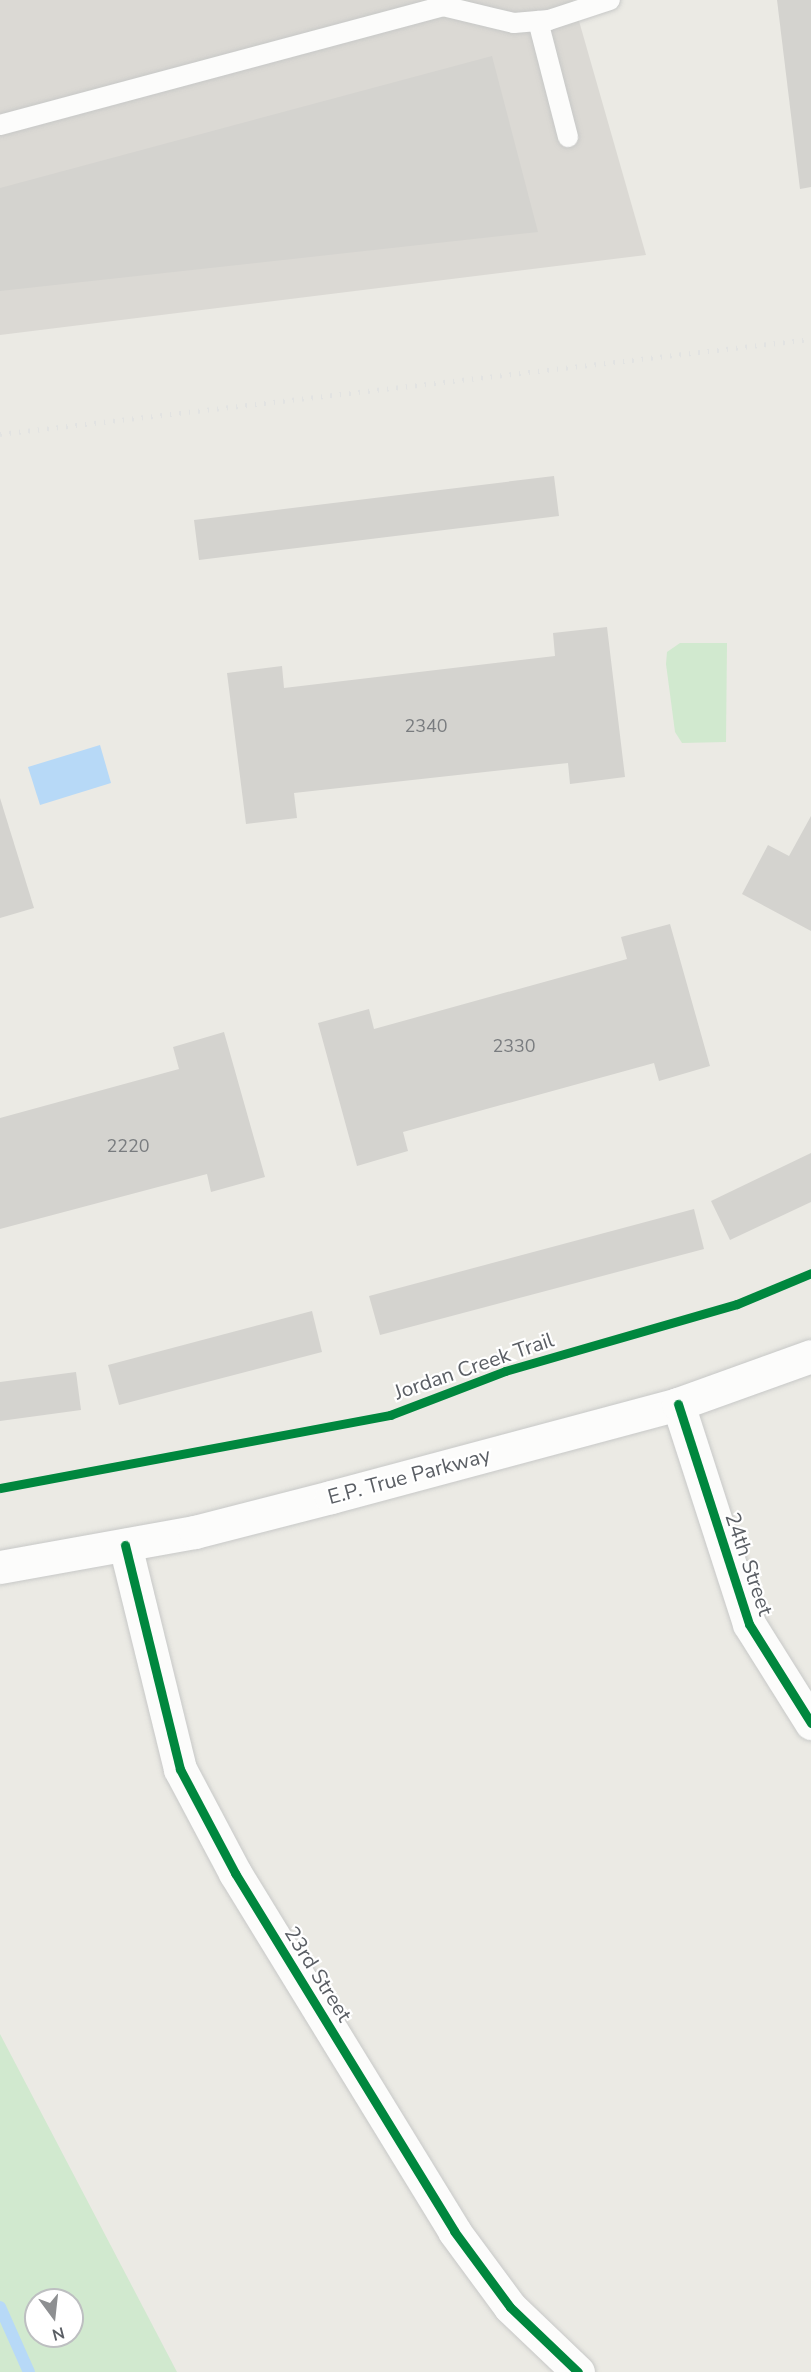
<!DOCTYPE html>
<html>
<head>
<meta charset="utf-8">
<style>
  body { margin:0 }
  #map { position:relative; width:811px; height:2372px; overflow:hidden; background:#ebeae4; font-family:"Nunito Sans",sans-serif }
  div>[style] { position:absolute }
  .industrial>* { inset:0; background:#dbd9d4 }
  .green>* { inset:0; background:#d1e9cf }
  .water>* { inset:0; background:#b7d9f7 }
  .stream>* { height:12px; margin:-6px; padding:0 6px; transform-origin:6px; border-radius:6px; background:#b7d9f7 }
  .building>* { inset:0; background:#d4d3cf }
  .roads { filter:drop-shadow(0 0 2px #c7c8c7) drop-shadow(0 0 2px #c7c8c7) }
  .service>* { height:20px; margin:-10px; padding:0 10px; transform-origin:10px; border-radius:10px; background:#fcfcfb }
  .minor>* { height:33px; margin:-16.5px; padding:0 16.5px; transform-origin:16.5px; border-radius:16.5px; background:#fcfcfb }
  .secondary>* { height:33px; margin:-16.5px; padding:0 16.5px; transform-origin:16.5px; border-radius:16.5px; background:#fcfcfb }
  .rail>* { height:4.5px; margin-top:-2.25px; transform-origin:0; background:repeating-linear-gradient(90deg,#e2e3e2 0 1.5px,transparent 0 9.5px) }
  .cycleway>* { height:9px; margin:-4.5px; padding:0 4.5px; transform-origin:4.5px; border-radius:4.5px; background:#00873e }
  span { translate:-50% -50%; white-space:nowrap; text-align:center; line-height:1.15; -webkit-text-stroke:4.5px #fff; paint-order:stroke }
  .number-label { font-size:18px; color:#797c7f }
  .number-label span { -webkit-text-stroke-width:0 }
  .street-label { font-size:21px; color:#5a5e64 }
  .north { position:absolute; left:24px; top:2288px; width:60px; height:60px; box-sizing:border-box; background:#fff; border:2px solid #bdbfc1; border-radius:50%; rotate:165deg; font-size:16px; font-weight:700; line-height:24px; text-align:center; color:#5a5e64 }
  .north::after { content:''; display:block; margin:auto; width:21px; height:27px; background:#8d8f91; clip-path:polygon(50% 0,100% 100%,50% 72%,0 100%) }
</style>
</head>
<body>
<div id="map">
  <div class="industrial">
    <i style="clip-path:polygon(0 0,573px 0,646px 255px,0 335px)"></i>
  </div>
  <div class="green">
    <i style="clip-path:polygon(680px 643px,727px 643px,726px 742px,682px 743px,675px 732px,666px 664px,667px 652px)"></i>
    <i style="clip-path:polygon(evenodd,0 2034px,177px 2372px,0 2372px,0 2034px,36px 2300px,72px 2300px,72px 2336px,36px 2336px,36px 2300px)"></i>
  </div>
  <div class="water">
    <i style="clip-path:polygon(100px 745px,111px 783px,40px 805px,28px 767px)"></i>
  </div>
  <div class="stream">
    <i style="left:0;top:2307px;width:71px;rotate:66deg"></i>
  </div>
  <div class="building">
    <i style="clip-path:polygon(777px 0,811px 0,811px 187px,800px 189px)"></i>
    <i style="clip-path:polygon(492px 56px,538px 232px,0 291px,0 188px)"></i>
    <i style="clip-path:polygon(554px 476px,559px 516px,199px 560px,194px 520px)"></i>
    <i style="clip-path:polygon(607px 627px,625px 777px,570px 784px,568px 763px,294px 793px,297px 818px,246px 824px,227px 673px,282px 666px,284px 688px,555px 656px,553px 633px)"></i>
    <i style="clip-path:polygon(0 798px,34px 908px,0 918px)"></i>
    <i style="clip-path:polygon(811px 816px,811px 931px,742px 894px,768px 845px,789px 856px)"></i>
    <i style="clip-path:polygon(670px 924px,710px 1066px,659px 1081px,654px 1063px,403px 1132px,408px 1151px,357px 1166px,318px 1023px,369px 1009px,374px 1029px,627px 959px,621px 937px)"></i>
    <i style="clip-path:polygon(224px 1032px,265px 1177px,211px 1192px,207px 1174px,0 1229px,0 1118px,179px 1069px,173px 1047px)"></i>
    <i style="clip-path:polygon(811px 1153px,811px 1202px,730px 1240px,711px 1201px)"></i>
    <i style="clip-path:polygon(694px 1209px,704px 1249px,380px 1335px,369px 1296px)"></i>
    <i style="clip-path:polygon(312px 1311px,322px 1352px,119px 1405px,108px 1365px)"></i>
    <i style="clip-path:polygon(76px 1372px,81px 1410px,0 1421px,0 1382px)"></i>
  </div>
  <div class="roads">
    <div class="service">
      <i style="left:538px;top:21px;width:120px;rotate:75.5deg"></i>
      <i style="left:0;top:125px;width:459px;rotate:-15deg"></i>
      <i style="left:443px;top:6px;width:73px;rotate:13.5deg"></i>
      <i style="left:514px;top:23px;width:35px;rotate:-5deg"></i>
      <i style="left:549px;top:20px;width:64px;rotate:-18.2deg"></i>
    </div>
    <div class="minor">
      <i style="left:678px;top:1404px;width:231px;rotate:72.1deg"></i>
      <i style="left:749px;top:1624px;width:117px;rotate:57.9deg"></i>
      <i style="left:125px;top:1545px;width:231px;rotate:76.2deg"></i>
      <i style="left:180px;top:1769px;width:118px;rotate:62.1deg"></i>
      <i style="left:235px;top:1873px;width:420px;rotate:58.5deg"></i>
      <i style="left:454px;top:2231px;width:94px;rotate:53.6deg"></i>
      <i style="left:510px;top:2307px;width:94px;rotate:43.7deg"></i>
    </div>
    <div class="secondary">
      <i style="left:0;top:1567px;width:198px;rotate:-10.2deg"></i>
      <i style="left:195px;top:1532px;width:140px;rotate:-14.4deg"></i>
      <i style="left:331px;top:1497px;width:359px;rotate:-15deg"></i>
      <i style="left:678px;top:1404px;width:141px;rotate:-19.8deg"></i>
    </div>
  </div>
  <div class="rail">
    <i style="left:0;top:434px;width:817px;rotate:-6.68deg"></i>
  </div>
  <div class="cycleway">
    <i style="left:678px;top:1404px;width:231px;rotate:72.1deg"></i>
    <i style="left:749px;top:1624px;width:117px;rotate:57.9deg"></i>
    <i style="left:0;top:1488px;width:397px;rotate:-10.6deg"></i>
    <i style="left:390px;top:1415px;width:123px;rotate:-20.9deg"></i>
    <i style="left:505px;top:1371px;width:241px;rotate:-16.1deg"></i>
    <i style="left:737px;top:1304px;width:80px;rotate:-22.7deg"></i>
    <i style="left:125px;top:1545px;width:231px;rotate:76.2deg"></i>
    <i style="left:180px;top:1769px;width:118px;rotate:62.1deg"></i>
    <i style="left:235px;top:1873px;width:420px;rotate:58.5deg"></i>
    <i style="left:454px;top:2231px;width:94px;rotate:53.6deg"></i>
    <i style="left:510px;top:2307px;width:94px;rotate:43.7deg"></i>
  </div>
  <div class="number-label">
    <span style="left:426px;top:726px">2340</span>
    <span style="left:514px;top:1046px">2330</span>
    <span style="left:128px;top:1146px">2220</span>
  </div>
  <div class="street-label">
    <span style="left:474px;top:1366px;rotate:-19deg">Jordan Creek Trail</span>
    <span style="left:409px;top:1476px;rotate:-15deg">E.P. True Parkway</span>
    <span style="left:749px;top:1564px;rotate:71deg">24th Street</span>
    <span style="left:318px;top:1974px;rotate:58deg">23rd Street</span>
  </div>
  <div class="north">N</div>
</div>
</body>
</html>
